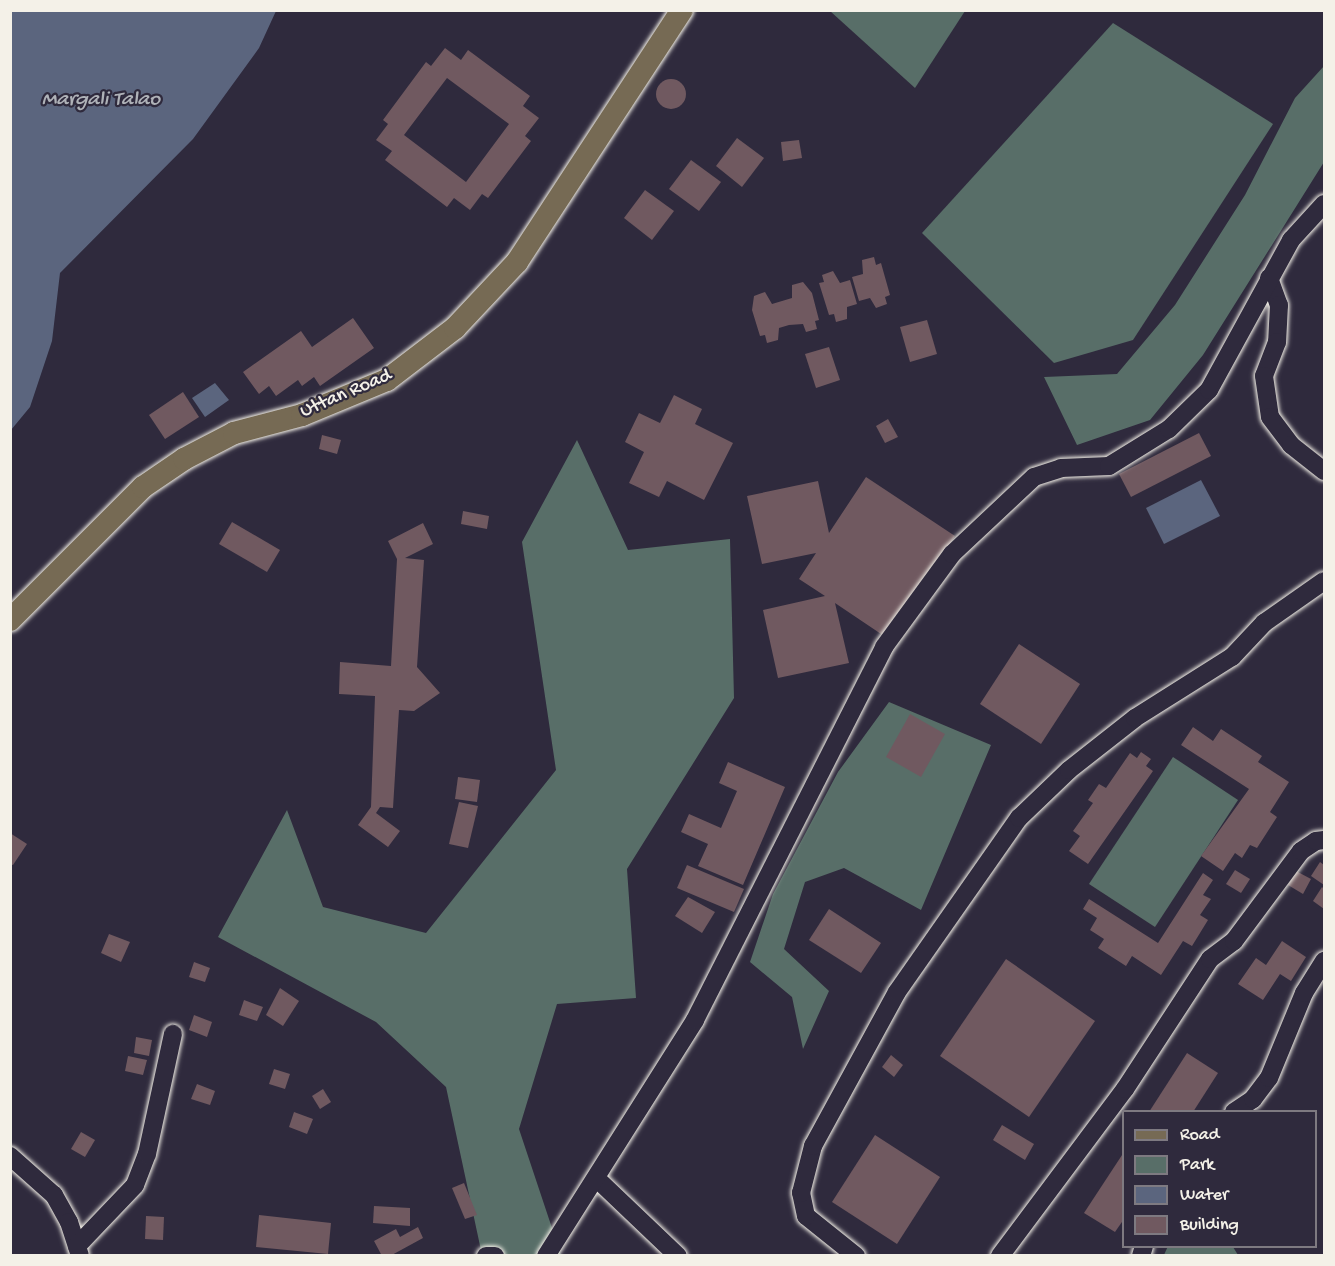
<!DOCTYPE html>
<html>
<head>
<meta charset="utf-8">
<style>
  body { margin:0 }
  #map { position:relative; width:1335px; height:1266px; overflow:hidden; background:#2f2a3d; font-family:"Gochi Hand",sans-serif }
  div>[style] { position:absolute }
  .green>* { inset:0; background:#586e68 }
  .water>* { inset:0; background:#5b657e }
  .building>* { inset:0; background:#705960 }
  .round { border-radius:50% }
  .roads { filter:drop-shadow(0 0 2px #f4f1e8) drop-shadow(0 0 2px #f4f1e8) }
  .minor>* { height:18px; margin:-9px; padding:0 9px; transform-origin:9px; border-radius:9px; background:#2f2a3d }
  .major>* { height:22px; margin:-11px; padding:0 11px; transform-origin:11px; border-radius:11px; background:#766a54 }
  span { translate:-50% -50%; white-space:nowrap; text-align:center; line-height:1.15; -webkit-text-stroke:4.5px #2f2a3d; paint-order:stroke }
  .street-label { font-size:20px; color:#f4f1e8 }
  .water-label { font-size:21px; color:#afb2b8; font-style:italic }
  .frame { position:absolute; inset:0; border:12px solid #f4f1e8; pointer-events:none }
  .legend { position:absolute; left:1122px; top:1110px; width:195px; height:138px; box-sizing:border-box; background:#2f2a3d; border:2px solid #7e7a81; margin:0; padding:8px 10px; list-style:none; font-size:18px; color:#f4f1e8 }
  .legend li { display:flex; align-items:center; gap:12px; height:30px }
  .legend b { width:30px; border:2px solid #7e7a81 }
</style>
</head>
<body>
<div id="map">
  <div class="green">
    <i style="clip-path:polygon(830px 11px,965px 11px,915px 88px)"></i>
    <i style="clip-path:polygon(1113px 23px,1273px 124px,1133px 340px,1054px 363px,922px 233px)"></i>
    <i style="clip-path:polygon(1324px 66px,1324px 162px,1203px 355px,1150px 420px,1077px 445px,1044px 377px,1117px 374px,1175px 305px,1245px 195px,1295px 98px)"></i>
    <i style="clip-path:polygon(577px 440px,628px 550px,730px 539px,734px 698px,627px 869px,636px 998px,557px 1004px,519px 1129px,561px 1255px,482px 1255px,446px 1087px,376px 1022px,218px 937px,287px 810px,323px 907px,426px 933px,556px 770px,522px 542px)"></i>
    <i style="clip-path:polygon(889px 702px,991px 745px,921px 910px,844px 868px,805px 882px,784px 949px,829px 991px,803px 1049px,792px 997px,750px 962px,773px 894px,838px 772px)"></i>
    <i style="clip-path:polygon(1173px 757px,1238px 800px,1155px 927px,1089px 884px)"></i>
    <i style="clip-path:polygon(1168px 1246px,1233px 1247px,1238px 1255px,1164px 1255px)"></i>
  </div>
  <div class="water">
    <i style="clip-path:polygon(11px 10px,276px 11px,259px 48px,193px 139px,60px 273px,52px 341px,30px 407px,11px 430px)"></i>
    <i style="clip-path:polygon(215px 383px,229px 400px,205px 417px,192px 398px)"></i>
    <i style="clip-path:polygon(1201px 480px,1220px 516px,1164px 544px,1146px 508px)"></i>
  </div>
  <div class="building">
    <i style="clip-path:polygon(evenodd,445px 48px,461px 60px,468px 50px,530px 96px,523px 106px,539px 118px,525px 136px,531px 141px,488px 198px,482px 194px,470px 210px,454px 198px,447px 207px,385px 160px,392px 151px,376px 140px,388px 124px,383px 120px,426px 62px,431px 66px,445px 48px,447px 78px,509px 124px,466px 182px,404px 135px,447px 78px)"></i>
    <i class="round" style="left:656px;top:79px;width:30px;height:30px"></i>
    <i style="clip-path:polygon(737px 138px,764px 158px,742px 187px,716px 166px)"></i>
    <i style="clip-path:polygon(799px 140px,802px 158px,783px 161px,781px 142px)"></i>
    <i style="clip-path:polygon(691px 160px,721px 182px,699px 211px,669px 189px)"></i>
    <i style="clip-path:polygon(645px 190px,674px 211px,652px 240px,624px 218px)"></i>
    <i style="clip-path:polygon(874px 257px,876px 265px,881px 263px,890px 295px,885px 297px,887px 304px,876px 308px,870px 298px,859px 301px,852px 277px,863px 274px,862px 260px)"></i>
    <i style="clip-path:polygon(833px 271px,840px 283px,850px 280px,857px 304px,847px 307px,847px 319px,836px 322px,834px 314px,829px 315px,819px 283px,824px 282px,822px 275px)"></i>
    <i style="clip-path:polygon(803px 282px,812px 293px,819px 320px,815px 321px,817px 329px,806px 332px,803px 324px,789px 325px,779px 328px,778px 340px,767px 343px,765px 335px,760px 336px,752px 310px,754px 296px,765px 292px,772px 304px,792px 298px,792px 285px)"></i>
    <i style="clip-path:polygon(353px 318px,374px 348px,320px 386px,314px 377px,302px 386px,298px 380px,276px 396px,269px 386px,259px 394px,243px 372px,301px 331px,312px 347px)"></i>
    <i style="clip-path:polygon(927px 320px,937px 354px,910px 362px,900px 327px)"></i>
    <i style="clip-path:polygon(829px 347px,840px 380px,816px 388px,805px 354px)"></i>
    <i style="clip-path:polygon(183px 392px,199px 417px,165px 439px,149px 415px)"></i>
    <i style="clip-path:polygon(674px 395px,702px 409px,695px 424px,733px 443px,704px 500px,667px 481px,659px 497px,629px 483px,644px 452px,625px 442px,639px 413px,660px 423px)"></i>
    <i style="clip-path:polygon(888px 419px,898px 437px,885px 443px,876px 426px)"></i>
    <i style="clip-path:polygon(1199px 433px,1211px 456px,1131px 497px,1119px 474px)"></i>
    <i style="clip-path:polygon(322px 435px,341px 440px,337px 454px,319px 449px)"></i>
    <i style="clip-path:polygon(866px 477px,955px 536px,887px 638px,835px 603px,849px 663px,778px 678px,763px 610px,825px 596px,799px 579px,816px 553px,762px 564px,747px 496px,818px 481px,829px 533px)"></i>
    <i style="clip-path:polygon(463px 511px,489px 516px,487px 529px,461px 524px)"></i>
    <i style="clip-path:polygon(232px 522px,280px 550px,267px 572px,219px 544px)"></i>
    <i style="clip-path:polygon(423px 523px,433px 544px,405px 558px,424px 560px,417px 667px,440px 693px,414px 711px,399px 710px,393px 808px,380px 807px,376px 813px,400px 831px,388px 847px,358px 825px,371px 807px,375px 696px,339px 694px,340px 662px,391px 666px,397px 559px,388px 541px)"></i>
    <i style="clip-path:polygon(1019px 644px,1080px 684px,1041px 744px,980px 704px)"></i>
    <i style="clip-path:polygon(910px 714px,945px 734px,921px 777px,886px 757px)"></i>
    <i style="clip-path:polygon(1193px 727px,1213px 741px,1221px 729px,1262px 756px,1258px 762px,1289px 782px,1270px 812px,1277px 817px,1257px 848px,1250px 845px,1242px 858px,1235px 853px,1223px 871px,1201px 856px,1249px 789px,1181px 745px)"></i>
    <i style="clip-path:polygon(1141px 752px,1151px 759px,1146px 766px,1153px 771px,1088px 864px,1069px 851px,1080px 836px,1073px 831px,1093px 803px,1088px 800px,1099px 784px,1106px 788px,1130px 753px,1137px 758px)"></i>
    <i style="clip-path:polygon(728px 762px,785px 787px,743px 885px,698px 866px,708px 844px,681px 832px,689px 814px,721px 828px,737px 791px,719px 783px)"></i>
    <i style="clip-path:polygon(458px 777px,480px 780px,477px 802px,455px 799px)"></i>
    <i style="clip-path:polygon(459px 802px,478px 806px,468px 848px,449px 844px)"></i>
    <i style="clip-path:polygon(10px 833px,27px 844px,13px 865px,10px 864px)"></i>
    <i style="clip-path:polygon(1320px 862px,1324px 865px,1324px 885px,1311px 876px)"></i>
    <i style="clip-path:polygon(687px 865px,744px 889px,734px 912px,677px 888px)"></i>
    <i style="clip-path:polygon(1235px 870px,1250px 879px,1241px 893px,1226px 884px)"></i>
    <i style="clip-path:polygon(1296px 871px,1311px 879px,1303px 894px,1288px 885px)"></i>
    <i style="clip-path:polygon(1203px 873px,1213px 880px,1203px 895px,1211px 899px,1200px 915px,1208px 920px,1192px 946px,1183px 941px,1161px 975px,1132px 956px,1126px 966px,1098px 948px,1104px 939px,1090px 930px,1097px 918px,1083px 909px,1089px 899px,1158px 943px)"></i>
    <i style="clip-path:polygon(1322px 887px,1324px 889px,1324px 909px,1313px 901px)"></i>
    <i style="clip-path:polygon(688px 897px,715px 912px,702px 933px,675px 916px)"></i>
    <i style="clip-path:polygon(829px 909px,881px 943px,861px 973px,809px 940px)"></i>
    <i style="clip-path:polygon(109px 934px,130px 942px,121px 962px,101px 953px)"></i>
    <i style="clip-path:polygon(1282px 941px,1306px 957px,1291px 981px,1280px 974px,1263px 1000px,1238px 984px,1256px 958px,1266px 965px)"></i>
    <i style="clip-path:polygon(1006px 959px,1095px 1021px,1029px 1117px,940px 1056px)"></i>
    <i style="clip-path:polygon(194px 962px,210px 968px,205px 982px,189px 977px)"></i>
    <i style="clip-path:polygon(280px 988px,299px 1001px,283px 1026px,266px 1015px)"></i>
    <i style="clip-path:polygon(244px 1000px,263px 1007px,257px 1021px,239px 1015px)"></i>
    <i style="clip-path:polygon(194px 1015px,212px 1022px,207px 1037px,189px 1030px)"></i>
    <i style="clip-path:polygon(136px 1037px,152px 1040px,149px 1056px,134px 1053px)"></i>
    <i style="clip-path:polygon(1187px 1053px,1218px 1073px,1193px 1112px,1149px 1112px)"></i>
    <i style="clip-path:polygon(891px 1055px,903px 1065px,894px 1077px,882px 1067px)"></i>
    <i style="clip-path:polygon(128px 1056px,147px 1060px,143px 1075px,125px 1071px)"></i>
    <i style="clip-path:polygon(274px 1069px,290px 1074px,285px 1089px,269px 1084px)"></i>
    <i style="clip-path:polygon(197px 1084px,215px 1091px,210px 1105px,191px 1099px)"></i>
    <i style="clip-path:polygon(323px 1089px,331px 1102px,320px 1109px,312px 1096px)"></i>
    <i style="clip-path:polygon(294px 1112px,313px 1119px,307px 1134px,289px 1127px)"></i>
    <i style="clip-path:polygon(1002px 1125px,1034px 1144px,1025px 1160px,993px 1140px)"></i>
    <i style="clip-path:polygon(81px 1132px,95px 1140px,85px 1157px,71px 1149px)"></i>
    <i style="clip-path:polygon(875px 1135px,940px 1177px,897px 1244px,832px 1202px)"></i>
    <i style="clip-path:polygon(1124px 1152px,1124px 1219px,1115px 1232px,1084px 1213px)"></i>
    <i style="clip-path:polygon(464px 1183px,477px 1215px,465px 1219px,452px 1188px)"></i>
    <i style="clip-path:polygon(374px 1206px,410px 1208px,410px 1226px,373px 1223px)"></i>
    <i style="clip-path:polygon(259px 1215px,331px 1223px,328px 1254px,256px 1247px)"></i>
    <i style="clip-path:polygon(146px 1216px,164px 1217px,163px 1240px,145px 1239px)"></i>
    <i style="clip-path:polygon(418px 1227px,423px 1238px,390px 1256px,382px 1256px,374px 1241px,396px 1229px,400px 1237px)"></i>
  </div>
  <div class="roads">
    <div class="minor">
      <i style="left:1269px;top:278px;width:29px;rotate:70deg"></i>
      <i style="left:1279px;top:305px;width:37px;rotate:93deg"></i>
      <i style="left:1277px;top:342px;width:36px;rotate:111deg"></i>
      <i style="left:1264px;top:376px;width:41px;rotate:81.7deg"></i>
      <i style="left:1270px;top:417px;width:35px;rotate:53deg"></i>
      <i style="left:1291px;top:445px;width:42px;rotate:38.2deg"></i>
      <i style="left:1234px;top:1112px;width:23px;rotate:-34deg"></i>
      <i style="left:1253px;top:1099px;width:26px;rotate:-53deg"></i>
      <i style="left:1269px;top:1078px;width:92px;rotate:-67.6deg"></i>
      <i style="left:1304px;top:993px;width:38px;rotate:-58deg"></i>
      <i style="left:10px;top:1156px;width:59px;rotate:41.6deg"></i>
      <i style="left:54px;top:1195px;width:31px;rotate:61deg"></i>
      <i style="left:69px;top:1222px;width:35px;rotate:72deg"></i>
      <i style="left:596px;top:1178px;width:113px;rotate:43.6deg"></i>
      <i style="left:77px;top:1246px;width:84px;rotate:-46.4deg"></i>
      <i style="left:135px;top:1185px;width:33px;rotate:-69deg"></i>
      <i style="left:147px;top:1154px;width:123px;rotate:-77.8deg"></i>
      <i style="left:486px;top:1256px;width:9px"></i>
      <i style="left:546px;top:1256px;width:279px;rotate:-57.7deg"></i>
      <i style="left:695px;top:1020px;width:418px;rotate:-63.1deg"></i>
      <i style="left:884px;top:647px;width:115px;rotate:-53.8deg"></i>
      <i style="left:952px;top:554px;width:112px;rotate:-43.2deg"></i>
      <i style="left:1034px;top:477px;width:28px;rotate:-18deg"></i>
      <i style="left:1061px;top:468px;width:48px;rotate:-2.4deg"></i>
      <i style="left:1109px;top:466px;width:70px;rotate:-31.7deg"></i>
      <i style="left:1169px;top:429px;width:56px;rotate:-44.3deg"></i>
      <i style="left:1209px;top:390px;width:171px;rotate:-61.3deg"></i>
      <i style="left:1291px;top:240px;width:49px;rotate:-47.5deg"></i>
      <i style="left:856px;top:1256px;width:64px;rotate:-141.3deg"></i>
      <i style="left:806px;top:1216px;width:24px;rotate:-102deg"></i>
      <i style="left:801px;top:1193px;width:49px;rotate:-75.7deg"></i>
      <i style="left:813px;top:1146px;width:175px;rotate:-61.4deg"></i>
      <i style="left:897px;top:992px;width:213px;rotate:-55deg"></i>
      <i style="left:1019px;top:818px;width:69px;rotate:-43.8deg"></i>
      <i style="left:1069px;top:770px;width:84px;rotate:-38.2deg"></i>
      <i style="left:1135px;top:718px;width:115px;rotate:-32.2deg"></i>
      <i style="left:1232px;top:657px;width:47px;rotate:-46.7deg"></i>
      <i style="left:1264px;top:623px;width:73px;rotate:-35deg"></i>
      <i style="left:1000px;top:1256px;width:209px;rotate:-53.2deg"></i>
      <i style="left:1125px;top:1089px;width:155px;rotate:-56.8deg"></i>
      <i style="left:1210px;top:959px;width:30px;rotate:-37deg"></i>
      <i style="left:1234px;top:941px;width:112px;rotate:-53.3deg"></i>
      <i style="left:1301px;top:851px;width:18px;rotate:-34deg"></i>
      <i style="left:1316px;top:841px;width:8px;rotate:-7deg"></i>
      <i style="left:1141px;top:1256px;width:10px;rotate:-73deg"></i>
    </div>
    <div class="major">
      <i style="left:10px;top:620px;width:188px;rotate:-45deg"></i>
      <i style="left:143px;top:487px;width:50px;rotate:-34.3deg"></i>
      <i style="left:184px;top:459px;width:56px;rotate:-27.5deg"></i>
      <i style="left:234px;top:433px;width:70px;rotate:-14.8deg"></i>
      <i style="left:302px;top:415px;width:92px;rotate:-22.4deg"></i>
      <i style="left:387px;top:380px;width:86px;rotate:-37.4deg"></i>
      <i style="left:455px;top:328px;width:91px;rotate:-46.8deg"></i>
      <i style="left:517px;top:262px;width:301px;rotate:-56.8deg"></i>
    </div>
  </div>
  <div class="street-label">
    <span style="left:346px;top:394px;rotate:-23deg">Uttan Road</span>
  </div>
  <div class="water-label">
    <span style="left:101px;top:101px">Margali Talao</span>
  </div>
  <div class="frame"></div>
  <ul class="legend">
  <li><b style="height:8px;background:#766a54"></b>Road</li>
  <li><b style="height:16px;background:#586e68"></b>Park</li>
  <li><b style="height:16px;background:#5b657e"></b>Water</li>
  <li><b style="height:16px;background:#705960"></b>Building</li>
  </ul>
</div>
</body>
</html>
